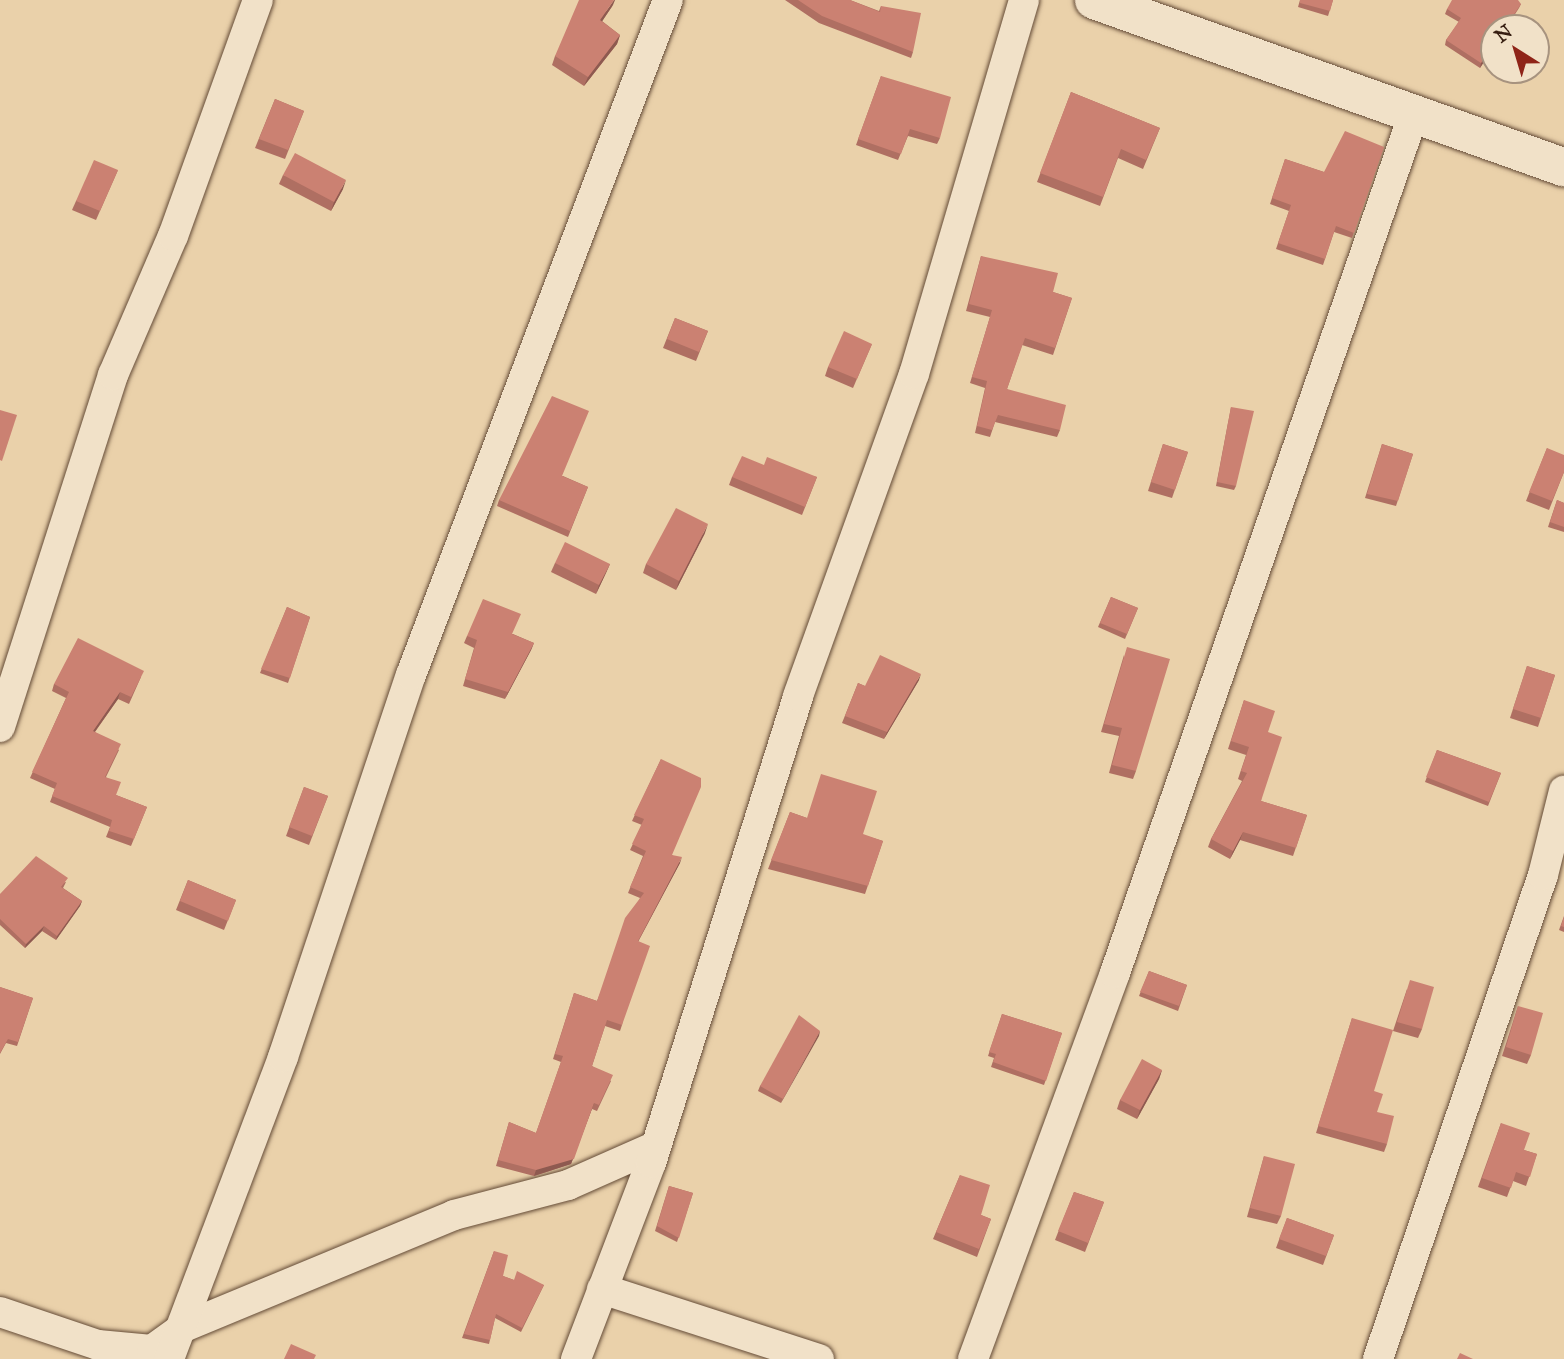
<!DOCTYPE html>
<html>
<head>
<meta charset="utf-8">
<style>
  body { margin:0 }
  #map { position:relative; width:1564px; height:1359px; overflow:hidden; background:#ead1aa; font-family:"IM FELL Great Primer",serif }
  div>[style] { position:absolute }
  .roads { filter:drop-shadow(0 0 2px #644b37) drop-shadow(0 0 2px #644b37) }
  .minor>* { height:30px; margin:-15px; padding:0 15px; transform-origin:15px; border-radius:15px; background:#f1e1c8 }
  .tertiary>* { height:38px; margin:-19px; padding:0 19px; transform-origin:19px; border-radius:19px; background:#f1e1c8 }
  .wall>* { inset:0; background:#af6f62 }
  .shaded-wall>* { inset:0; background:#8e5a50 }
  .building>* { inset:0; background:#cb8172 }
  span { translate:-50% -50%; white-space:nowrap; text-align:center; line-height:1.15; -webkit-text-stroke:5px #f1e1c8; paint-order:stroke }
  .north { position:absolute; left:1480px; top:14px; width:70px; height:70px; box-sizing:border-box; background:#f1e1c8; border:2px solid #a7937f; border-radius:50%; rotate:323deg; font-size:19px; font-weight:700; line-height:28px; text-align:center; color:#371e11 }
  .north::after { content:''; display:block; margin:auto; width:24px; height:32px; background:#8f2418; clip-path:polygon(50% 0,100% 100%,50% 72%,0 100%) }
</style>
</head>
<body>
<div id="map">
  <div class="roads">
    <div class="minor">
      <i style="left:0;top:727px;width:370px;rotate:-72.2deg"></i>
      <i style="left:113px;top:375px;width:151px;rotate:-66.7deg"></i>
      <i style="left:173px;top:236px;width:251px;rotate:-70.2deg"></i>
      <i style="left:602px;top:1289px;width:228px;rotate:17.9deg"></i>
      <i style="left:0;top:1312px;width:103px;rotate:18.6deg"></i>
      <i style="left:98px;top:1345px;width:54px;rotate:5.3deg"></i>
      <i style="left:152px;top:1350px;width:39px;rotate:-36deg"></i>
      <i style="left:184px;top:1327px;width:292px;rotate:-22.5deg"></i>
      <i style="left:454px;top:1215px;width:118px;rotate:-14.7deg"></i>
      <i style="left:568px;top:1185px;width:96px;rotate:-23.9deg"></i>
      <i style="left:169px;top:1359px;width:323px;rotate:-69.3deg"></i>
      <i style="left:283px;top:1057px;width:403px;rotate:-71.5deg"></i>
      <i style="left:411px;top:675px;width:722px;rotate:-69.16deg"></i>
      <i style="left:576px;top:1359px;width:210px;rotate:-69.1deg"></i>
      <i style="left:651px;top:1163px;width:490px;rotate:-72.5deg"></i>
      <i style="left:798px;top:696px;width:342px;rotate:-70.2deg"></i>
      <i style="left:914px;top:374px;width:390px;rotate:-73.6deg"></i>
      <i style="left:973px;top:1359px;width:411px;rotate:-69.8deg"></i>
      <i style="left:1115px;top:973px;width:910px;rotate:-70.83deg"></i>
      <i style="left:1378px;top:1359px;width:511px;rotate:-71.18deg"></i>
      <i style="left:1543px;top:875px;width:87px;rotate:-76deg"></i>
    </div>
    <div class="tertiary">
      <i style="left:1094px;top:0;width:499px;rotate:19.6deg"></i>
    </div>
  </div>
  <div class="wall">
    <i style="clip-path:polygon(785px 0,850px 0,879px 11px,881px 6px,913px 52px,911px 58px,819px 23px)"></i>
    <i style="clip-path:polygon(1300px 0,1333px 0,1328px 16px,1298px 7px)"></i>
    <i style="clip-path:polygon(1521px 4px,1519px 8px,1506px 28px,1494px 28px,1494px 46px,1480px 68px,1445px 45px,1446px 40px,1459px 22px,1445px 14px,1447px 9px)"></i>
    <i style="clip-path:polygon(613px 5px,602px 21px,620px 35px,617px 44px,584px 86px,552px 65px,555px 56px)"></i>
    <i style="clip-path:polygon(881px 76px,940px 138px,937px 144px,908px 136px,898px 160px,856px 145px)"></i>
    <i style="clip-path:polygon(1071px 92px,1160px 128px,1143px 169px,1118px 158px,1100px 206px,1037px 182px)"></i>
    <i style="clip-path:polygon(275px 99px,304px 111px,285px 159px,255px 148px)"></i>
    <i style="clip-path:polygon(1384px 147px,1352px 238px,1334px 232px,1323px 265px,1276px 249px,1289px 211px,1270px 204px,1285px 159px,1324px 172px)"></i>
    <i style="clip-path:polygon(118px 170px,96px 220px,72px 210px,76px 201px)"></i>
    <i style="clip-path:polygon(283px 175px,343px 189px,331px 211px,279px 184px)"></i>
    <i style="clip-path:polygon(981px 256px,1053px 292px,1072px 298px,1053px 355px,1022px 345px,1007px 389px,1060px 430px,1057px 437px,995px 422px,990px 437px,975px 433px,985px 388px,970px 383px,990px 317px,966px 311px)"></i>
    <i style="clip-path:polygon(675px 318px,708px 331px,696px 361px,663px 348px)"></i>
    <i style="clip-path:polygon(872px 344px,853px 388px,825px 376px,828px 367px)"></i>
    <i style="clip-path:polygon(1231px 407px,1236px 486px,1234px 490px,1216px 486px)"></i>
    <i style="clip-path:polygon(1163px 444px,1188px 452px,1172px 498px,1148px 491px)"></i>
    <i style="clip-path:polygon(1382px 444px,1413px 454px,1396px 506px,1365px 498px)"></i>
    <i style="clip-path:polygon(1547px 448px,1564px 472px,1549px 510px,1526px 501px)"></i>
    <i style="clip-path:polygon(764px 465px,817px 477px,802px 515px,729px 485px,732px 477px)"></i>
    <i style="clip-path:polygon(563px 476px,588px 487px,568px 537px,497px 506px,499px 500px)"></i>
    <i style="clip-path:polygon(1557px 500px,1564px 503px,1564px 532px,1548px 527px)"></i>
    <i style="clip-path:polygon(705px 533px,676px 590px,643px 573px,646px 564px)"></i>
    <i style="clip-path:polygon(555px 563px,610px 564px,596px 594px,551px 572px)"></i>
    <i style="clip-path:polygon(1111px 597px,1138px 608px,1125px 639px,1098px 627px)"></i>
    <i style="clip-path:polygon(287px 607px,310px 617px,288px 683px,260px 673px)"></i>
    <i style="clip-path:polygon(513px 634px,534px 643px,531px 650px,505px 699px,463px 686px,474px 648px,464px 643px,467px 636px)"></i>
    <i style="clip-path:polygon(1124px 655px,1136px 771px,1133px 779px,1109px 773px,1119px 736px,1101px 732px)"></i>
    <i style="clip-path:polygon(1527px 666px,1555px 675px,1538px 727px,1510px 718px)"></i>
    <i style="clip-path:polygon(141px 677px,129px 704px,118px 699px,95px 732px,119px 750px,106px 777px,116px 795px,147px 807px,131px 846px,106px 837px,110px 827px,50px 802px,55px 789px,30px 778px,66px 698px,52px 691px,54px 684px)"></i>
    <i style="clip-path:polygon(919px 680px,884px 739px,842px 723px,858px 683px,865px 686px)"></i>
    <i style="clip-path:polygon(1244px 700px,1268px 732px,1261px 801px,1307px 815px,1293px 856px,1240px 840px,1230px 859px,1208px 847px,1211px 839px,1242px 781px,1238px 779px,1246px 755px,1228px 749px)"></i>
    <i style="clip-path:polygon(1437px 750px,1501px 773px,1488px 806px,1425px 782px)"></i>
    <i style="clip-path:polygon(661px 759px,672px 855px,680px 863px,638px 942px,622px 1025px,620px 1031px,605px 1026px,592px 1066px,611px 1081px,597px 1111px,592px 1109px,571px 1164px,534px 1176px,496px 1166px,509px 1122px,536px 1133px,561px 1062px,553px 1059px,574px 993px,597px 1001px,640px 898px,628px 893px,643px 856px,630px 850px,642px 825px,632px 821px)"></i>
    <i style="clip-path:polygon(304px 787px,328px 796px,309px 845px,286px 836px)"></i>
    <i style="clip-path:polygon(790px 812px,807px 818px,883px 841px,865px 894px,768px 869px)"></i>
    <i style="clip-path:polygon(188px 880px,236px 900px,224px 930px,176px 910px)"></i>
    <i style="clip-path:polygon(66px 882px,63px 888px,82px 901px,80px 906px,56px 940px,42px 931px,25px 948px,0 925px,0 894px)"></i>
    <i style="clip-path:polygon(1564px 916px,1564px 932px,1559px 930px)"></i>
    <i style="clip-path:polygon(1149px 971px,1187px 985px,1178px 1011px,1139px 996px)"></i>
    <i style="clip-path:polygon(0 987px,33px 998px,17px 1046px,6px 1043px,0 1054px)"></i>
    <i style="clip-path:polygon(1407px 989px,1422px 1029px,1418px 1038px,1393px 1031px)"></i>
    <i style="clip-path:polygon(1518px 1006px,1531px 1055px,1527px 1064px,1502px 1056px)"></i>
    <i style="clip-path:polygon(1002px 1014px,1062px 1033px,1044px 1085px,991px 1067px,994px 1058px,988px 1056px)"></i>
    <i style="clip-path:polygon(1352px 1018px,1374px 1091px,1377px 1112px,1387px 1144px,1384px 1152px,1316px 1133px)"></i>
    <i style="clip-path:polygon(820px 1031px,781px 1103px,758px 1091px,760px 1086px)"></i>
    <i style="clip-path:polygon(1162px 1070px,1159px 1079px,1137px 1119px,1117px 1109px,1120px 1100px)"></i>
    <i style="clip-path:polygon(1501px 1123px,1524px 1150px,1537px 1154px,1526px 1186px,1513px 1181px,1507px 1197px,1478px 1187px)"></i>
    <i style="clip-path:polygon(1264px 1156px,1281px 1216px,1277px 1224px,1247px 1217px)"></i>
    <i style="clip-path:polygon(960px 1175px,981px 1215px,991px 1219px,977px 1257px,933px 1239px)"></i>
    <i style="clip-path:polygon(669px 1186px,693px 1193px,677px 1242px,655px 1231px)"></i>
    <i style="clip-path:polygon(1074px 1192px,1104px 1202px,1085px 1252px,1055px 1240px)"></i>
    <i style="clip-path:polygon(1287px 1218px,1334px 1235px,1323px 1265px,1276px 1248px)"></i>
    <i style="clip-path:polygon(494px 1251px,503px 1276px,514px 1280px,544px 1285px,521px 1332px,495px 1318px,489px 1344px,462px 1338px)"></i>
  </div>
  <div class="shaded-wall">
    <i style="clip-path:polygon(614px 0,615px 0,613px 5px,597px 29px,600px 20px)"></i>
    <i style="clip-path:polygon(620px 35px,617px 44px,584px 86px,588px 77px)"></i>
    <i style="clip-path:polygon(1494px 44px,1494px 46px,1480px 68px,1481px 63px)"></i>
    <i style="clip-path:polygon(346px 180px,343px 189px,331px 211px,334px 202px)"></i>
    <i style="clip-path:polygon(708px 524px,705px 533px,676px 590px,679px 581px)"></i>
    <i style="clip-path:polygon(610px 564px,606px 573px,596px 594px,599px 585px)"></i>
    <i style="clip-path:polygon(534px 643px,531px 650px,505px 699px,508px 692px)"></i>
    <i style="clip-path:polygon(921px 674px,919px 680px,884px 739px,887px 732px)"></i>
    <i style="clip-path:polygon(120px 692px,118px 699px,91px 737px,93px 731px)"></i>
    <i style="clip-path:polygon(1243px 832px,1240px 840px,1230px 859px,1233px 851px)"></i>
    <i style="clip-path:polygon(682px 857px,680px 863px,635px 947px,638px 941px)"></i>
    <i style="clip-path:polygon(82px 901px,80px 906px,56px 940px,57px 936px)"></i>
    <i style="clip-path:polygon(44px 926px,42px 931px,25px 948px,26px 944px)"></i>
    <i style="clip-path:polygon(820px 1031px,819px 1036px,781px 1103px,783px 1099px)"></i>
    <i style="clip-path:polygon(1162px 1070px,1159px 1079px,1137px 1119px,1140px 1110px)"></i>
    <i style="clip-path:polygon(594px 1103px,571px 1164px,534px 1176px,536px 1170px)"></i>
  </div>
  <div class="building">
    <i style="clip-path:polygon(579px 0,614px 0,600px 20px,620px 35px,588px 77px,555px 56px)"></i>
    <i style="clip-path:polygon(798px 0,850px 0,880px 12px,881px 6px,921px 13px,913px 52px,822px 16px)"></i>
    <i style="clip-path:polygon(1300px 0,1333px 0,1330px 11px,1300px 3px)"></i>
    <i style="clip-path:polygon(1452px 0,1518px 0,1521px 4px,1505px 28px,1494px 28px,1494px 44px,1481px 63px,1446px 40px,1461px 18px,1447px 9px)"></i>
    <i style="clip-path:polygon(881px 76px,951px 97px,940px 138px,910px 129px,901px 154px,858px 139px)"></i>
    <i style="clip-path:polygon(1071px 92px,1160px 128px,1146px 160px,1121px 149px,1103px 197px,1040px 173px)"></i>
    <i style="clip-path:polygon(275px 99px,304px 111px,288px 150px,259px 139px)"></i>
    <i style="clip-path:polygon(1345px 131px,1384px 147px,1354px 233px,1336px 226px,1325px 259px,1278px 243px,1291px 205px,1272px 198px,1285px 159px,1324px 172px)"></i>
    <i style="clip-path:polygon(295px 153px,346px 180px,334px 202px,283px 175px)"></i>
    <i style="clip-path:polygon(94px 160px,118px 170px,100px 211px,76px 201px)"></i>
    <i style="clip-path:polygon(981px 256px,1058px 273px,1053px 292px,1072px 298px,1055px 348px,1025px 338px,1007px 389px,1066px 405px,1060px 430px,998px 415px,992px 430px,977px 426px,987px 381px,972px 377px,992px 310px,969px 304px)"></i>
    <i style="clip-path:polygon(675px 318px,708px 331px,699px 352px,667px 339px)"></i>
    <i style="clip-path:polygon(844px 331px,872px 344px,857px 379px,828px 367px)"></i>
    <i style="clip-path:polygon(552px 396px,589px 411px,562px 476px,588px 487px,570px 531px,499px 500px)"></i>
    <i style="clip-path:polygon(1231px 407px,1254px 411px,1236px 486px,1217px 482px)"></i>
    <i style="clip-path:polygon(0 410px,17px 415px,2px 461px,0 460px)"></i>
    <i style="clip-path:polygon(1163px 444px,1188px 452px,1175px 490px,1151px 482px)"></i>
    <i style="clip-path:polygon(1382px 444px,1413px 454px,1398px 501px,1367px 494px)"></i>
    <i style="clip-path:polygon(1547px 448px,1564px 455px,1564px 472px,1552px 501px,1529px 492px)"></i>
    <i style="clip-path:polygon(742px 456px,764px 465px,767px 457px,817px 477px,805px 507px,732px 477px)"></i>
    <i style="clip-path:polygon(1557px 500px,1564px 503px,1564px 527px,1550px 522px)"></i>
    <i style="clip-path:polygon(676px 508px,708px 524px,679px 581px,646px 564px)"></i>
    <i style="clip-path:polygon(565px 542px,610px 564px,599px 585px,555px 563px)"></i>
    <i style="clip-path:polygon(1111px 597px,1138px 608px,1127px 634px,1100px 623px)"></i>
    <i style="clip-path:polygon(483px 599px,521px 614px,512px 634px,534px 643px,508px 692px,465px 679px,477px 640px,467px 636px)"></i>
    <i style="clip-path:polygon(287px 607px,310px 617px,290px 678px,261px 669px)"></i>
    <i style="clip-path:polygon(78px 638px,144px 671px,131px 697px,120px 692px,93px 731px,121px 744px,105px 777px,121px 782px,116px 795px,147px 807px,134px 839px,109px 831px,112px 820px,52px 796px,57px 783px,32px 772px,69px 692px,54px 684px)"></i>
    <i style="clip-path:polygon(1127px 647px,1170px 659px,1136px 771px,1112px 765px,1122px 728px,1104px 724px)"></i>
    <i style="clip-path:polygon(880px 655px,921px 674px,887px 732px,845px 716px,858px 683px,865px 686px)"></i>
    <i style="clip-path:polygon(1527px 666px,1555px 675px,1541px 718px,1513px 709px)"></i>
    <i style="clip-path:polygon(1244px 700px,1275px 711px,1268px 732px,1282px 737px,1261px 801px,1307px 815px,1296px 848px,1243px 832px,1233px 851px,1211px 839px,1247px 773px,1241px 771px,1249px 747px,1231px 741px)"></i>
    <i style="clip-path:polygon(1437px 750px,1501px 773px,1489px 802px,1426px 777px)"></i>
    <i style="clip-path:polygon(661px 759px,701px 778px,701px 787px,672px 855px,682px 857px,638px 941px,650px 946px,622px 1025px,607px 1020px,592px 1066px,613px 1075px,599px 1105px,594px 1103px,574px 1159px,536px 1170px,498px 1160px,509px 1122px,536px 1133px,563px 1056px,555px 1054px,574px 993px,597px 1001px,625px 918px,644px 893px,630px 887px,646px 851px,632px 844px,644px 819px,634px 815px)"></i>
    <i style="clip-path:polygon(821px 774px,877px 791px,863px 834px,883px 841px,868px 886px,771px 860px,790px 812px,807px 818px)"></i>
    <i style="clip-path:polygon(304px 787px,328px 796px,312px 836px,289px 827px)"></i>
    <i style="clip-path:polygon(36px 856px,68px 878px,61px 887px,82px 901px,57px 936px,44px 926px,26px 944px,0 919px,0 894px)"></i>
    <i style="clip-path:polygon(188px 880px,236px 900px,228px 921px,180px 901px)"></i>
    <i style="clip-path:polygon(1564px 917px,1564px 927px,1561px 926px)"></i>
    <i style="clip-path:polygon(1149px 971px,1187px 985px,1179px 1006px,1140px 992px)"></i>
    <i style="clip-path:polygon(1410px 980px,1434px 987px,1422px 1029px,1397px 1022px)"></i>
    <i style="clip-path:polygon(0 987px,33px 998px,18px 1042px,8px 1039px,0 1053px)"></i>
    <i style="clip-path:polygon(1518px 1006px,1543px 1013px,1531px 1055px,1506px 1047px)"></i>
    <i style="clip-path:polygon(1002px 1014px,1062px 1033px,1046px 1081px,993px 1062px,996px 1054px,989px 1052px)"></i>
    <i style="clip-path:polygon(799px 1015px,820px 1031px,783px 1099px,760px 1086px)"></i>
    <i style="clip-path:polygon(1352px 1018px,1393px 1030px,1374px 1091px,1383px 1094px,1377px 1112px,1394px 1116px,1387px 1144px,1318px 1126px)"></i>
    <i style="clip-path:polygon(1142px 1059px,1162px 1070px,1140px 1110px,1120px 1100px)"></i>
    <i style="clip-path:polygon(1501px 1123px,1530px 1133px,1524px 1150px,1537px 1154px,1530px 1177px,1516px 1172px,1511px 1188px,1482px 1178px)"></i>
    <i style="clip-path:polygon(1264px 1156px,1295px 1164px,1281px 1216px,1250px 1208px)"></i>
    <i style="clip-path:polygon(960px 1175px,990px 1185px,981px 1215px,991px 1219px,979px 1249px,936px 1232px)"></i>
    <i style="clip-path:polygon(669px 1186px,693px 1193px,679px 1238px,657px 1226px)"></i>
    <i style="clip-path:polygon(1074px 1192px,1104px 1202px,1088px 1243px,1058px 1231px)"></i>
    <i style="clip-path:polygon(1287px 1218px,1334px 1235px,1326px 1256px,1279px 1239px)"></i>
    <i style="clip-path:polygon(494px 1251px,508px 1255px,503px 1276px,514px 1280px,517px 1271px,544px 1285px,522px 1328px,496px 1314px,490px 1340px,464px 1334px)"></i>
    <i style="clip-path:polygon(291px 1344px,316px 1355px,314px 1359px,284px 1359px)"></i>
    <i style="clip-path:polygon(1460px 1353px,1473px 1359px,1457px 1359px)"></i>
  </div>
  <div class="north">N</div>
</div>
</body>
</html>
